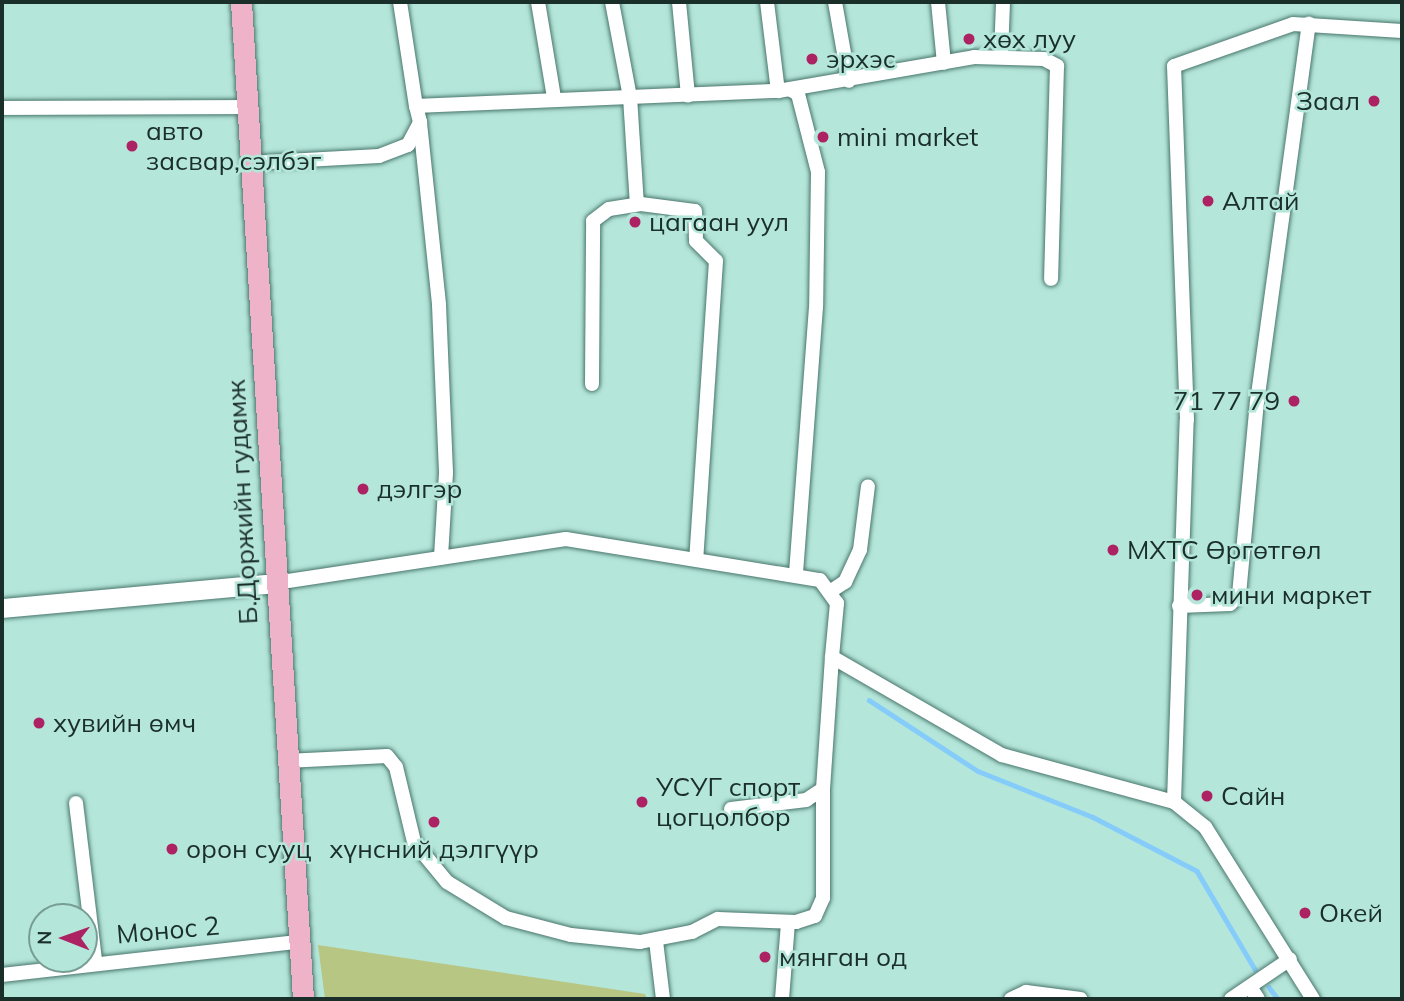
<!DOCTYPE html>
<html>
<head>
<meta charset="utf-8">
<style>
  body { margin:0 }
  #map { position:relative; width:1404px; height:1001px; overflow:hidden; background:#b5e6da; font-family:Mulish,sans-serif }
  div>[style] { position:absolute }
  .green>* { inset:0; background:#b8c684 }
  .stream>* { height:4.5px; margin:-2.25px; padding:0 2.25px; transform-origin:2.25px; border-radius:2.25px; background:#86ccfa }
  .roads { filter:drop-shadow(0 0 2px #49766c) drop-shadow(0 0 2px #49766c) }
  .street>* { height:14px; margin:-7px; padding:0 7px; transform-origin:7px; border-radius:7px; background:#fff }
  .secondary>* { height:19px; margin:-9.5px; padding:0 9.5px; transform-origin:9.5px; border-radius:9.5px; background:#fff }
  .primary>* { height:21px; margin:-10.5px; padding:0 10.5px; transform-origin:10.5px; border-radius:10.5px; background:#eeb3c8 }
  .dots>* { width:19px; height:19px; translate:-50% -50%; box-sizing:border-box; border:4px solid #b5e6da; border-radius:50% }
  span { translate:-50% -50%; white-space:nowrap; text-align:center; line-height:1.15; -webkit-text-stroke:5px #b5e6da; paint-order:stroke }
  .poi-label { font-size:26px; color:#1b2f2a }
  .left { translate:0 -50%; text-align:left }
  .right { translate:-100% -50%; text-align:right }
  .street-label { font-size:26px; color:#1b2f2a }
  .frame { position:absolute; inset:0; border:4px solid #1b2f2a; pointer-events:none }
  .north { position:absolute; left:28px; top:903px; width:70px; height:70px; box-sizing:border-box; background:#b5e6da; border:2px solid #779d94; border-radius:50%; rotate:271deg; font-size:19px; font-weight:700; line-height:28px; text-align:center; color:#1b2f2a }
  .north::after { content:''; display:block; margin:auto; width:24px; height:32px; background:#ad2262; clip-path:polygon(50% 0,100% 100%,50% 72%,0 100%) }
</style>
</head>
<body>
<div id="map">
  <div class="green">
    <i style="clip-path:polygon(318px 945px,645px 994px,647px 999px,325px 999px)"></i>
  </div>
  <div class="stream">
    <i style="left:869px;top:700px;width:130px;rotate:33.1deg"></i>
    <i style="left:978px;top:771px;width:124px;rotate:21.8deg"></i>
    <i style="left:1093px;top:817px;width:117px;rotate:27.4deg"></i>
    <i style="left:1197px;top:871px;width:114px;rotate:59.4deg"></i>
    <i style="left:1269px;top:987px;width:15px;rotate:53deg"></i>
  </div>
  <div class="roads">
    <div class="street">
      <i style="left:400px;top:2px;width:105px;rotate:81.3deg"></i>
      <i style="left:538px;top:2px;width:97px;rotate:80.5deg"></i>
      <i style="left:612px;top:2px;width:97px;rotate:79.3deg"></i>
      <i style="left:630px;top:97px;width:107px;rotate:86.3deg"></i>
      <i style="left:679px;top:2px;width:94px;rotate:84.5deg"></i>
      <i style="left:767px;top:2px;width:90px;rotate:83deg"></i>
      <i style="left:835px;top:2px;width:80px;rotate:80deg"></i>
      <i style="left:938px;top:2px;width:61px;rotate:84.4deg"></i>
      <i style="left:1001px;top:55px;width:53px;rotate:-87.8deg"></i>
      <i style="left:791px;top:90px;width:8px;rotate:30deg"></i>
      <i style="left:798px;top:94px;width:81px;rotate:75.6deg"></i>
      <i style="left:818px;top:172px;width:135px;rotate:90.8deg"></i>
      <i style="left:816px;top:307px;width:269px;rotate:94.3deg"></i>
      <i style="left:2px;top:108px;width:245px;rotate:-0.2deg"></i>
      <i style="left:420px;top:123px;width:183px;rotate:84deg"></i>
      <i style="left:439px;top:305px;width:168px;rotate:87.6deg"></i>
      <i style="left:446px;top:473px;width:85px;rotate:93.4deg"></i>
      <i style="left:250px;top:163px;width:129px;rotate:-3.1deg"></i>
      <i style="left:379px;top:156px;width:31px;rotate:-21deg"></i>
      <i style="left:408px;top:145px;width:26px;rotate:-62deg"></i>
      <i style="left:420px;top:122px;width:16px;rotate:-104deg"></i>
      <i style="left:416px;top:106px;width:362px;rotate:-2.4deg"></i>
      <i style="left:778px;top:91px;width:199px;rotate:-9.8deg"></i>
      <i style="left:974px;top:57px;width:70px;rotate:1.6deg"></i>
      <i style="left:1044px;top:59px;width:15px;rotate:28deg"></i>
      <i style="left:1057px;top:66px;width:213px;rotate:91.6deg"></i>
      <i style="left:592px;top:384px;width:163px;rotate:-89.6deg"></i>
      <i style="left:593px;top:221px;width:20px;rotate:-37deg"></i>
      <i style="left:609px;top:209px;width:32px;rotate:-9deg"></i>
      <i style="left:641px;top:204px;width:54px;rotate:7.4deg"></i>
      <i style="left:695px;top:211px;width:30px;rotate:88deg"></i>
      <i style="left:696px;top:241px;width:28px;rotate:45deg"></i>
      <i style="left:716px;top:261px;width:299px;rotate:93.8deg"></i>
      <i style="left:275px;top:583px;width:294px;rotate:-8.6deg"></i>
      <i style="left:566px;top:539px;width:257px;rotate:9.2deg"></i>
      <i style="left:820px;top:580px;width:29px;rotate:54deg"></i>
      <i style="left:837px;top:603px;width:54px;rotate:95.3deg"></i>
      <i style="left:832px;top:657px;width:196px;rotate:30deg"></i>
      <i style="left:1002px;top:755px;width:178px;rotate:15.3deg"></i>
      <i style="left:831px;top:591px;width:17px;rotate:-33deg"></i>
      <i style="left:845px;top:582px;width:35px;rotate:-65deg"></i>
      <i style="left:860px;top:550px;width:64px;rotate:-82.9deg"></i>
      <i style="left:1179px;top:606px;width:51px;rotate:-2.2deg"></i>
      <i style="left:1230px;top:604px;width:13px;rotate:-45deg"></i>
      <i style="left:1239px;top:595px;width:194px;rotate:-84.7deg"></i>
      <i style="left:1257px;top:402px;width:382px;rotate:-82.2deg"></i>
      <i style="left:286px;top:761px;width:101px;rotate:-2.8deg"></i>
      <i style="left:387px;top:756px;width:14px;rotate:51deg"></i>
      <i style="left:396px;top:767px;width:77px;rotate:76.5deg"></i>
      <i style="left:414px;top:842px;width:52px;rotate:50.5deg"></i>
      <i style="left:447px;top:882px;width:69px;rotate:31.4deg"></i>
      <i style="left:506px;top:918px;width:67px;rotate:14.7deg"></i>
      <i style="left:571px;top:935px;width:69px;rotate:5.8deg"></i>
      <i style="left:640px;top:942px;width:53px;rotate:-10.9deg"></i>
      <i style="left:692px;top:932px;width:29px;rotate:-27deg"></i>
      <i style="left:718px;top:919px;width:78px;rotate:2.2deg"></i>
      <i style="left:796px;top:922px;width:20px;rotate:-18deg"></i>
      <i style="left:815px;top:916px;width:20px;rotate:-66deg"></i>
      <i style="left:823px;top:898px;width:109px;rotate:-90deg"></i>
      <i style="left:76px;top:803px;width:159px;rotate:83.1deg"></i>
      <i style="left:731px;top:809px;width:76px;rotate:-6.8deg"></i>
      <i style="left:806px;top:800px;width:20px;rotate:-33deg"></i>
      <i style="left:823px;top:789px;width:132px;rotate:-86.1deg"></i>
      <i style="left:656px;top:941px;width:58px;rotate:83.1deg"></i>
      <i style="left:2px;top:975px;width:297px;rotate:-6.4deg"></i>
      <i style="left:1250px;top:987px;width:14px;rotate:56deg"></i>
      <i style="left:782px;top:999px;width:77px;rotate:-85.5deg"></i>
      <i style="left:1011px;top:999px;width:17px;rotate:-25deg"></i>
      <i style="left:1026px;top:992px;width:55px;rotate:7.3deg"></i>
      <i style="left:1231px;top:999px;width:71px;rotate:-34.1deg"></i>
      <i style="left:1313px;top:999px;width:203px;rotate:-122.1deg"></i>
      <i style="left:1205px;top:827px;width:40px;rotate:-141deg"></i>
      <i style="left:1174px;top:802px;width:382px;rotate:-88.1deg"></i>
      <i style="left:1187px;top:420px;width:354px;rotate:-92.1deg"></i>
      <i style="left:1174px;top:66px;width:126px;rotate:-19.4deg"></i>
      <i style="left:1293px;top:24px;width:109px;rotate:3.7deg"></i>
    </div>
    <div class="secondary">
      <i style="left:2px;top:608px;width:274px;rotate:-5.2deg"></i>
    </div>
    <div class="primary">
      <i style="left:241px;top:2px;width:999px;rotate:86.44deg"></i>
    </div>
  </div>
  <div class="dots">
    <i style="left:969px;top:39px;background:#ad2262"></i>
    <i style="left:812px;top:59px;background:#ad2262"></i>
    <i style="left:1374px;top:101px;background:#ad2262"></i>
    <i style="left:823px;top:137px;background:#ad2262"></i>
    <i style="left:132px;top:146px;background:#ad2262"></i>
    <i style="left:1208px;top:201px;background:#ad2262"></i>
    <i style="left:635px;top:222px;background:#ad2262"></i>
    <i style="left:1294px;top:401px;background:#ad2262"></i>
    <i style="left:363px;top:489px;background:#ad2262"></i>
    <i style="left:1113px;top:550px;background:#ad2262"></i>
    <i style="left:1197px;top:595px;background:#ad2262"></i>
    <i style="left:39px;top:723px;background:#ad2262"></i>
    <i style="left:1207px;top:796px;background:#ad2262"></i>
    <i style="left:642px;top:802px;background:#ad2262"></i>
    <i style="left:434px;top:822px;background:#ad2262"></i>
    <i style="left:172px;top:849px;background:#ad2262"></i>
    <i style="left:1305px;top:913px;background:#ad2262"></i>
    <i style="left:765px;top:957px;background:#ad2262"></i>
  </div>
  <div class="poi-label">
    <span class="left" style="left:983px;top:39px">хөх луу</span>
    <span class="left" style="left:826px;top:59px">эрхэс</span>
    <span class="right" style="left:1360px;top:101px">Заал</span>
    <span class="left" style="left:146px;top:146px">авто<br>засвар,сэлбэг</span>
    <span class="left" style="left:837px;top:137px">mini market</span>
    <span class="left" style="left:1222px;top:201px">Алтай</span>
    <span class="left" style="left:649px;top:222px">цагаан уул</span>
    <span class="right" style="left:1280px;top:401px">71 77 79</span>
    <span class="left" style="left:377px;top:489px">дэлгэр</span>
    <span class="left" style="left:1127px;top:550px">МХТС Өргөтгөл</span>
    <span class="left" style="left:1211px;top:595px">мини маркет</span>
    <span class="left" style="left:53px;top:723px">хувийн өмч</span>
    <span class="left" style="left:656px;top:802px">УСУГ спорт<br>цогцолбор</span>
    <span class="left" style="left:1221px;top:796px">Сайн</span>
    <span class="left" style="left:186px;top:849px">орон сууц</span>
    <span style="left:434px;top:849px">хүнсний дэлгүүр</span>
    <span class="left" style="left:1319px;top:913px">Окей</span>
    <span class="left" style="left:779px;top:957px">мянган од</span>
  </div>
  <div class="street-label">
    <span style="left:242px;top:502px;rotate:-93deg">Б.Доржийн гудамж</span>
    <span style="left:168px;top:930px;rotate:-5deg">Монос 2</span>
  </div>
  <div class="frame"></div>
  <div class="north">N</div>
</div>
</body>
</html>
